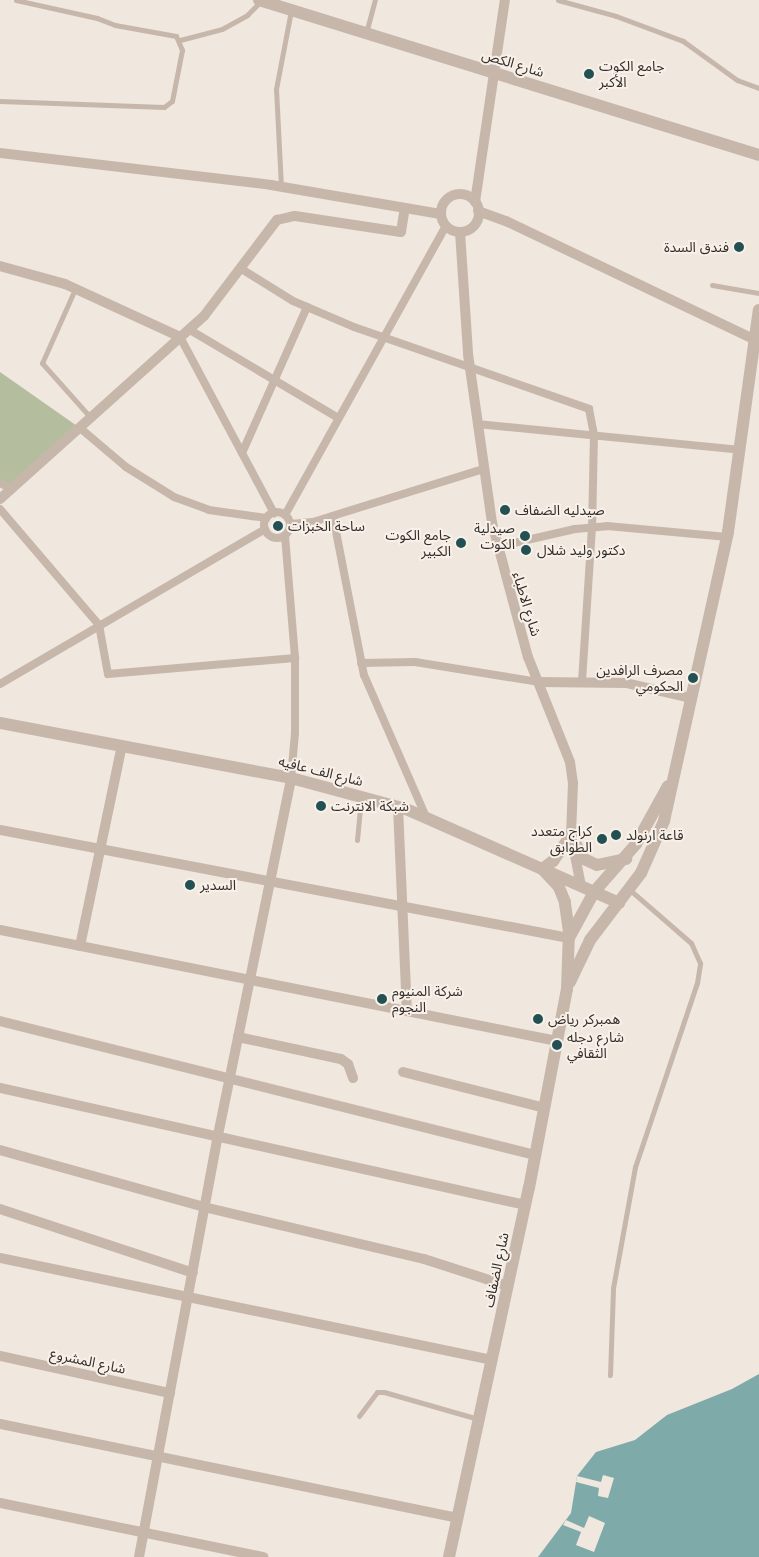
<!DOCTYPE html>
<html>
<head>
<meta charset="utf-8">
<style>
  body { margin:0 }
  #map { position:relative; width:759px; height:1557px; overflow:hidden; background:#f0e7de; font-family:"DM Sans","Noto Sans Arabic",sans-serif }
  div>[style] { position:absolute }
  .green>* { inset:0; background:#b4be9f }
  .water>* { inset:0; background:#7faaaa }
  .pier>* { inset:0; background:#f0e7de }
  .service>* { height:5px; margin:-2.5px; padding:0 2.5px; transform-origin:2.5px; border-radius:2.5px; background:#c7b7ab }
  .pedestrian>* { height:8px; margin:-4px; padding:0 4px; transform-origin:4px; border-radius:4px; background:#c7b7ab }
  .pedestrian>.ring { margin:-4px; padding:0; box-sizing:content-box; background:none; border:8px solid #c7b7ab; border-radius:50% }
  .minor>* { height:10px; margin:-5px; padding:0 5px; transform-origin:5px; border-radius:5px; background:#c7b7ab }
  .minor>.ring { margin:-5px; padding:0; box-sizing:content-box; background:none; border:10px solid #c7b7ab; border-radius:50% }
  .tertiary>* { height:12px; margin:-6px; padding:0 6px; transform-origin:6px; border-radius:6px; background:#c7b7ab }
  .dots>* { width:14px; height:14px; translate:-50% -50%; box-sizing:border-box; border:2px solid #f8f1ea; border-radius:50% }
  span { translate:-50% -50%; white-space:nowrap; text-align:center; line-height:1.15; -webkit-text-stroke:4px #f8f1ea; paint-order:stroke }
  .street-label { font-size:14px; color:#352d29 }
  .poi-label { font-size:14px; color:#352d29 }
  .left { translate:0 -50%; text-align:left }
  .right { translate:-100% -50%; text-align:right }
</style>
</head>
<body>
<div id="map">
  <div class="green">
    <i style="clip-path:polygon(0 372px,80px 428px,11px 489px,0 483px)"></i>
  </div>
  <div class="water">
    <i style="clip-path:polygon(759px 1374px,759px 1557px,538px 1557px,571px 1513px,577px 1476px,596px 1452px,635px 1440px,667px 1415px,732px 1389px)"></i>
  </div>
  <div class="pier">
    <i style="clip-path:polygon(603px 1475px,614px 1478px,608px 1498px,598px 1496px,599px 1488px,576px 1482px,577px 1476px,601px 1482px)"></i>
    <i style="clip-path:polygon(589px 1516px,605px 1523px,594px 1552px,576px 1545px,581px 1532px,563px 1525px,566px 1520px,584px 1528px)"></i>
  </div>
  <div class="service">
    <i style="left:558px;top:0;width:60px;rotate:15.4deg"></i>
    <i style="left:616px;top:16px;width:72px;rotate:20.5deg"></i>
    <i style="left:683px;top:41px;width:67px;rotate:35.8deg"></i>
    <i style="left:737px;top:80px;width:23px;rotate:20deg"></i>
    <i style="left:366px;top:33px;width:34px;rotate:-75deg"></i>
    <i style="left:180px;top:40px;width:43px;rotate:-14.7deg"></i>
    <i style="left:222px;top:29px;width:29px;rotate:-29deg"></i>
    <i style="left:247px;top:15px;width:18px;rotate:-45deg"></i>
    <i style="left:0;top:101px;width:164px;rotate:2.1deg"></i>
    <i style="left:164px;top:107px;width:10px;rotate:-37deg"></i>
    <i style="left:172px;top:101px;width:52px;rotate:-78.9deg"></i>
    <i style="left:182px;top:50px;width:15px;rotate:-113deg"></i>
    <i style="left:176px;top:36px;width:62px;rotate:-169.8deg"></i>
    <i style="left:115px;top:25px;width:19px;rotate:-159deg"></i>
    <i style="left:97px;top:18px;width:83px;rotate:-167.5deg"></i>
    <i style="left:281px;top:187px;width:98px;rotate:-92.9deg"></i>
    <i style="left:276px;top:89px;width:80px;rotate:-79.2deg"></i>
    <i style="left:712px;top:285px;width:48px;rotate:9.7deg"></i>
    <i style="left:75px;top:289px;width:81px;rotate:114deg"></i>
    <i style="left:42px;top:363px;width:74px;rotate:48.3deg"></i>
    <i style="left:357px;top:840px;width:42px;rotate:-84.6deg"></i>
    <i style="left:610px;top:1375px;width:87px;rotate:-88deg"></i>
    <i style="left:613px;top:1288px;width:123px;rotate:-79.7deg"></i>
    <i style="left:635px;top:1167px;width:194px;rotate:-71.4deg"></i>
    <i style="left:697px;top:983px;width:20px;rotate:-81deg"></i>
    <i style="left:700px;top:963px;width:22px;rotate:-114deg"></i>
    <i style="left:691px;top:943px;width:81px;rotate:-139deg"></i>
    <i style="left:359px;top:1416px;width:30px;rotate:-53deg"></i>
    <i style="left:377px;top:1392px;width:7px"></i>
    <i style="left:384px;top:1392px;width:98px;rotate:16deg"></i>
  </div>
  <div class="pedestrian">
    <i style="left:240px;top:268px;width:62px;rotate:31.9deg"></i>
    <i style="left:293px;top:301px;width:66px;rotate:23.1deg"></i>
    <i style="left:354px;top:327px;width:249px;rotate:19.2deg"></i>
    <i style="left:589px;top:409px;width:26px;rotate:79deg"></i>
    <i style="left:594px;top:435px;width:92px;rotate:91.2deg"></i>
    <i style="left:592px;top:527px;width:156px;rotate:93.7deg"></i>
    <i style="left:190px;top:330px;width:172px;rotate:30.7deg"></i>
    <i style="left:180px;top:337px;width:200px;rotate:61.9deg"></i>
    <i style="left:477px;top:424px;width:265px;rotate:5.6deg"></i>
    <i style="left:80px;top:428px;width:60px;rotate:40.3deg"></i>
    <i style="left:126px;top:467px;width:57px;rotate:32deg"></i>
    <i style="left:174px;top:497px;width:37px;rotate:20deg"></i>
    <i style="left:209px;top:510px;width:58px;rotate:8deg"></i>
    <i style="left:242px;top:453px;width:160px;rotate:-66deg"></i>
    <i style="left:0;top:483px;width:13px;rotate:29deg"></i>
    <i style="left:0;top:509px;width:153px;rotate:49.5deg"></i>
    <i style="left:99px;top:625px;width:50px;rotate:79.6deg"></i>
    <i style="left:108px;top:674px;width:188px;rotate:-4.9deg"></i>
    <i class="ring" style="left:264px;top:512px;width:18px;height:18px"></i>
    <i style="left:285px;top:515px;width:331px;rotate:-60.9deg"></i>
    <i style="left:333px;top:516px;width:162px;rotate:79deg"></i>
    <i style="left:364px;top:675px;width:155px;rotate:66.4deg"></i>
    <i style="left:290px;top:524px;width:23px;rotate:-5deg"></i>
    <i style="left:313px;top:522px;width:178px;rotate:-17.3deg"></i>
    <i style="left:285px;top:536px;width:122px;rotate:85.3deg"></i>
    <i style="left:295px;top:658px;width:75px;rotate:90deg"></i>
    <i style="left:295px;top:733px;width:45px;rotate:95.1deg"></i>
    <i style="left:497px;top:547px;width:80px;rotate:-13deg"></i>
    <i style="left:575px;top:529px;width:32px;rotate:-5deg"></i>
    <i style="left:607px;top:526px;width:121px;rotate:5.2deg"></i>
    <i style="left:361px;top:663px;width:54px;rotate:-1.1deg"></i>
    <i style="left:415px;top:662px;width:126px;rotate:9.2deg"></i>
    <i style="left:0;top:684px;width:307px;rotate:-30.3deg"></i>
  </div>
  <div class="minor">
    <i style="left:0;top:153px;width:273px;rotate:6.7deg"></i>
    <i style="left:271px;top:185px;width:172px;rotate:9.7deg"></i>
    <i class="ring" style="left:441px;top:194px;width:28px;height:28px"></i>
    <i style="left:475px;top:202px;width:204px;rotate:-81.6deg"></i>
    <i style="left:478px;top:211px;width:30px;rotate:20deg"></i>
    <i style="left:506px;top:221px;width:277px;rotate:25.5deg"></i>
    <i style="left:460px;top:232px;width:122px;rotate:86.2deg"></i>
    <i style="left:468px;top:354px;width:171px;rotate:81.9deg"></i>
    <i style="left:492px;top:523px;width:139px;rotate:75deg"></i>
    <i style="left:528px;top:657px;width:113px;rotate:68.2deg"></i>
    <i style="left:570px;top:762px;width:21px;rotate:82deg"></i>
    <i style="left:573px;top:783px;width:52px;rotate:92.2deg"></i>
    <i style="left:571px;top:835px;width:52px;rotate:78.9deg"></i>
    <i style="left:0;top:266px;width:67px;rotate:15.5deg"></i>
    <i style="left:65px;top:284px;width:127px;rotate:24.7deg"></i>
    <i style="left:0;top:499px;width:274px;rotate:-41.9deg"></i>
    <i style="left:204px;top:316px;width:121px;rotate:-52.8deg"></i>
    <i style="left:277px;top:220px;width:18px;rotate:-13deg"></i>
    <i style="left:295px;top:216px;width:107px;rotate:8.6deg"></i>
    <i style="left:401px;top:232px;width:24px;rotate:-81deg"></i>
    <i style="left:539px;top:682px;width:87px;rotate:0.7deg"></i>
    <i style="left:626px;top:683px;width:67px;rotate:13deg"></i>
    <i style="left:398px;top:807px;width:203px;rotate:87.5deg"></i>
    <i style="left:0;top:830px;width:579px;rotate:10.75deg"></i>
    <i style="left:0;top:930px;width:568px;rotate:11.27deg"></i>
    <i style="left:80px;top:946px;width:205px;rotate:-78.2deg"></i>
    <i style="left:0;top:1021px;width:552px;rotate:14.06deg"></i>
    <i style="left:238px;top:1037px;width:105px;rotate:12.1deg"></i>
    <i style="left:341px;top:1059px;width:9px;rotate:36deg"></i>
    <i style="left:348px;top:1064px;width:15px;rotate:70deg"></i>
    <i style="left:403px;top:1072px;width:146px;rotate:14.2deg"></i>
    <i style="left:0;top:1088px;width:538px;rotate:12.56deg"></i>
    <i style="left:0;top:1150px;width:212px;rotate:15.6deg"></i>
    <i style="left:204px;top:1207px;width:226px;rotate:13.3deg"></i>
    <i style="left:424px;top:1259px;width:88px;rotate:17.8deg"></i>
    <i style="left:0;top:1209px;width:203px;rotate:18.3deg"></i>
    <i style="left:0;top:1258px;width:502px;rotate:11.71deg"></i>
    <i style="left:0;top:1356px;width:174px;rotate:12.3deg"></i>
    <i style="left:0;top:1424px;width:467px;rotate:11.6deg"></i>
    <i style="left:0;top:1503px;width:269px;rotate:11.6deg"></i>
    <i style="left:139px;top:1557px;width:429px;rotate:-79.4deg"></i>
    <i style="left:218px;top:1135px;width:364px;rotate:-78.4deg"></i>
  </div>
  <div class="tertiary">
    <i style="left:259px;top:0;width:523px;rotate:17.22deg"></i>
    <i style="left:0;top:723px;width:296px;rotate:10.7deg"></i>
    <i style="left:291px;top:778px;width:119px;rotate:15.1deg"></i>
    <i style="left:406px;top:809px;width:233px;rotate:23.8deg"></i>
    <i style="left:571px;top:835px;width:27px;rotate:62deg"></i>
    <i style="left:584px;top:859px;width:14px;rotate:25deg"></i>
    <i style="left:597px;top:865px;width:30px;rotate:-12deg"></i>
    <i style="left:569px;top:938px;width:52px;rotate:-61.5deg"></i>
    <i style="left:594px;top:892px;width:64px;rotate:-48.8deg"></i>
    <i style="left:636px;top:844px;width:66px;rotate:-61.1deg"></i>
    <i style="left:570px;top:982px;width:47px;rotate:-64.5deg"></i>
    <i style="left:590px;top:940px;width:84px;rotate:-52.7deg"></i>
    <i style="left:641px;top:873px;width:57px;rotate:-66.1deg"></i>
    <i style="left:664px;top:821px;width:296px;rotate:-77.5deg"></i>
    <i style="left:728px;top:532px;width:224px;rotate:-82.1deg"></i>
    <i style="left:449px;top:1557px;width:378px;rotate:-77.8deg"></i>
    <i style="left:529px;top:1188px;width:203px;rotate:-79.2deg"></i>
    <i style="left:567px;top:989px;width:57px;rotate:-88deg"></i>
    <i style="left:569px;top:932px;width:30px;rotate:-98deg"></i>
    <i style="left:565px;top:902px;width:16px;rotate:-112deg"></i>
    <i style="left:559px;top:887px;width:25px;rotate:-133deg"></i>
    <i style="left:542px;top:869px;width:14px;rotate:-36deg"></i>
    <i style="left:553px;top:861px;width:32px;rotate:-55deg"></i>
  </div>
  <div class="dots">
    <i style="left:589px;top:74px;background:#235153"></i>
    <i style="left:739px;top:247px;background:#235153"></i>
    <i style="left:505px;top:510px;background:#235153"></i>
    <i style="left:278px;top:526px;background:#235153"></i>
    <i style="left:525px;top:536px;background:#235153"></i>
    <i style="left:461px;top:543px;background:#235153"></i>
    <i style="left:526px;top:550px;background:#235153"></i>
    <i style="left:693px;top:678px;background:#235153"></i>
    <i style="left:321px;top:806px;background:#235153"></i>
    <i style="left:616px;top:835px;background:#235153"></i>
    <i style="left:602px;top:839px;background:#235153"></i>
    <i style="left:190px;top:885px;background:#235153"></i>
    <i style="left:382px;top:999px;background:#235153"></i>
    <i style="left:538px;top:1019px;background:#235153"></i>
    <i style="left:557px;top:1045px;background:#235153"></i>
  </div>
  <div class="street-label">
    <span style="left:513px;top:63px;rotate:17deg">شارع الكص</span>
    <span style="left:527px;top:604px;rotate:73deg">شارع الاطباء</span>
    <span style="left:321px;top:771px;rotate:14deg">شارع الف عافيه</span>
    <span style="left:496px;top:1270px;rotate:-78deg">شارع الضفاف</span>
    <span style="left:88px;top:1361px;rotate:12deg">شارع المشروع</span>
  </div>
  <div class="poi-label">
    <span class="left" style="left:599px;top:74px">جامع الكوت<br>الأكبر</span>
    <span class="right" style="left:729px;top:247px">فندق السدة</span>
    <span class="left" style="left:515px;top:510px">صيدليه الضفاف</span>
    <span class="left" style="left:288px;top:526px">ساحة الخبزات</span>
    <span class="right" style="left:515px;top:536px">صيدلية<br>الكوت</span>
    <span class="right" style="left:451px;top:543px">جامع الكوت<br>الكبير</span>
    <span class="left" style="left:537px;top:550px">دكتور وليد شلال</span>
    <span class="right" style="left:683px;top:678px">مصرف الرافدين<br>الحكومي</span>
    <span class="left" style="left:331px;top:806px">شبكة الانترنت</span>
    <span class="right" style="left:592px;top:839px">كراج متعدد<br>الطوابق</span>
    <span class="left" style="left:626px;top:835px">قاعة ارنولد</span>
    <span class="left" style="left:200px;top:885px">السدير</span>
    <span class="left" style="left:392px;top:999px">شركة المنيوم<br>النجوم</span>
    <span class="left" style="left:548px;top:1019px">همبركر رياض</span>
    <span class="left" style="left:567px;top:1045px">شارع دجله<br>الثقافي</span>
  </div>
</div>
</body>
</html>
